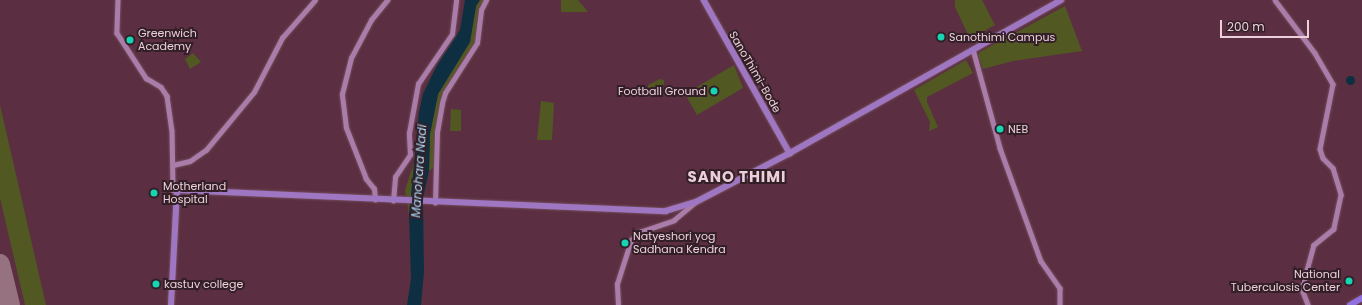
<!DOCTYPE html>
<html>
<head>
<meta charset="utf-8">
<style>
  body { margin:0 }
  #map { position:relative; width:1362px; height:305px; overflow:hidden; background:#5b2f41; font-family:Poppins,sans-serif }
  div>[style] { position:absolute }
  .green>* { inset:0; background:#515822 }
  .water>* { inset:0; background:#0e2f41 }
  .round { border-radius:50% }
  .runway>* { height:20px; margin:-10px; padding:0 10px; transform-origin:10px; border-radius:10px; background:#967180 }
  .roads { filter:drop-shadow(0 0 1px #734d5c) drop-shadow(0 0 1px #734d5c) }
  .secondary>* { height:4.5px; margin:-2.25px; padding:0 2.25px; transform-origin:2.25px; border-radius:2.25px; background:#aa7caa }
  .primary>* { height:5.5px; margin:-2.75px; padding:0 2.75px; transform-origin:2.75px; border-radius:2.75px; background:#9f76c1 }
  .highway>* { height:6px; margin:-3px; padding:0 3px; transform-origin:3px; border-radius:3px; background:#916fdf }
  .dots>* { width:11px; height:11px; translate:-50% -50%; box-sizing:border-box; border:2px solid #331f27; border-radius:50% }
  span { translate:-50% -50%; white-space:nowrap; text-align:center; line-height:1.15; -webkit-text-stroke:4px #331f27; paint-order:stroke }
  .poi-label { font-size:11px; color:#ecd0d9 }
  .left { translate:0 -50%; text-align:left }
  .right { translate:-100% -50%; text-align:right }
  .street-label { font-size:11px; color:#ecd0d9 }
  .water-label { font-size:12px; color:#a8dbfa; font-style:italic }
  .district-label { font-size:15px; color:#ecd0d9; font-weight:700; letter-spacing:1px }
  .scale { position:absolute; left:1220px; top:20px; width:89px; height:18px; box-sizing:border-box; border:2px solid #ecd0d9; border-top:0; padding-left:5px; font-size:12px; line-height:14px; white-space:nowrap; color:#ecd0d9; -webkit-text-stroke:3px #331f27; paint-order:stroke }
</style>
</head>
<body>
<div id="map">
  <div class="green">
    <i style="clip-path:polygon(480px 0,484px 0,479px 8px,475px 42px,442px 97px,434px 137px,434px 167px,429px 171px,430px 134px,438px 94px,470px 42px,476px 6px)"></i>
    <i style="clip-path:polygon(561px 0,578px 0,588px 12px,561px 12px)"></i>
    <i style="clip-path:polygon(955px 0,982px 0,995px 25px,970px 39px,955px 7px)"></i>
    <i style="clip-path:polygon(1065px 6px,1082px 51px,1013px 61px,983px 69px,978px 55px,980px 52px)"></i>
    <i style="clip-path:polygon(193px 53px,201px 62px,190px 69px,185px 59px)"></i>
    <i style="clip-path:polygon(966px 60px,973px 73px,927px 97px,927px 102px,938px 127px,929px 131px,930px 122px,914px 90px)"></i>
    <i style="clip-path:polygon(734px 65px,743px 88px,697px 115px,685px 94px)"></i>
    <i style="clip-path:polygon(660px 79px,664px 80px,664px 84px,652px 91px,648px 90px,648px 85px)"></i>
    <i style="clip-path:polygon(541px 101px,554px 103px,552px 140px,537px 140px)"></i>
    <i style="clip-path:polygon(0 105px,46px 305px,25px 305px,0 198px)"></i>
    <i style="clip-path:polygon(451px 109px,461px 110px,461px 131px,450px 131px)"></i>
    <i style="clip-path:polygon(416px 157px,413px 184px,409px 215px,405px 190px)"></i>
  </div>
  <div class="water">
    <i style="clip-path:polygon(465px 0,480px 0,476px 6px,470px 42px,438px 94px,430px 134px,429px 171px,423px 198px,424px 272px,421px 305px,407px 305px,411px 279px,409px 215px,419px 112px,423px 94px,437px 65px,460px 30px)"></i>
    <i class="round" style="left:1345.5px;top:75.5px;width:9px;height:9px"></i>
  </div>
  <div class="runway">
    <i style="left:0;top:264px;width:42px;rotate:76.3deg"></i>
  </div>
  <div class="roads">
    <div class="secondary">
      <i style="left:118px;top:0;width:33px;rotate:92deg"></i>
      <i style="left:117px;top:33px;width:54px;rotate:57.2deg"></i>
      <i style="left:146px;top:78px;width:17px;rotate:31deg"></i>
      <i style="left:161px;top:87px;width:11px;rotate:56deg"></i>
      <i style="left:167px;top:96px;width:34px;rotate:82deg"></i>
      <i style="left:172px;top:130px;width:60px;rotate:89deg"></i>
      <i style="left:173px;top:190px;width:4px"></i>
      <i style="left:1275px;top:0;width:66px;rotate:53deg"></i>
      <i style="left:1315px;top:53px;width:36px;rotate:60deg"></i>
      <i style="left:1333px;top:84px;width:66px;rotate:101.3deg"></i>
      <i style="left:1320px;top:149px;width:9px;rotate:72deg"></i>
      <i style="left:1323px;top:158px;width:14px;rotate:45deg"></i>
      <i style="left:1333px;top:168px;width:28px;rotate:73deg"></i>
      <i style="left:1341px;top:195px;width:35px;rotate:102deg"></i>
      <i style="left:1334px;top:229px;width:26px;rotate:141deg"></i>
      <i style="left:1314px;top:245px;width:46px;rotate:105.3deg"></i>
      <i style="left:1302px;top:289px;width:17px;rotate:69deg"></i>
      <i style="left:973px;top:49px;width:103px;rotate:74.7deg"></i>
      <i style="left:1000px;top:148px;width:120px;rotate:70.1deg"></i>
      <i style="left:1041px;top:261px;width:33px;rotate:55deg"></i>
      <i style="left:1060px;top:288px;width:17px;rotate:90deg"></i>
      <i style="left:173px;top:165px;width:17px;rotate:-13deg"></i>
      <i style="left:190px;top:161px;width:19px;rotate:-35deg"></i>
      <i style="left:206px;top:150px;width:75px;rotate:-50.4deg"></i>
      <i style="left:254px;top:92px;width:61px;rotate:-62.6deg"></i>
      <i style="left:282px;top:38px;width:50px;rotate:-49deg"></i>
      <i style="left:375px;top:200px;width:11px;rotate:-95deg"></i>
      <i style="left:374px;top:189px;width:13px;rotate:-129deg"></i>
      <i style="left:366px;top:179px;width:55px;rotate:-111.4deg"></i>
      <i style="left:346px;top:128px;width:34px;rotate:-97deg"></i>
      <i style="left:342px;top:94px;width:37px;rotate:-76deg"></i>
      <i style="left:351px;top:58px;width:43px;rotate:-62.2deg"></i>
      <i style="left:371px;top:20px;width:26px;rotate:-51deg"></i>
      <i style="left:393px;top:201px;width:24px;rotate:-85deg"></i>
      <i style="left:395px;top:177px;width:27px;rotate:-56deg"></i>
      <i style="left:410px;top:155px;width:22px;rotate:-93deg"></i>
      <i style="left:409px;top:133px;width:50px;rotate:-79.6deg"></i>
      <i style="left:418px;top:84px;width:60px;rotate:-55.8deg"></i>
      <i style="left:452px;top:34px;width:34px;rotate:-83deg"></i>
      <i style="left:435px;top:203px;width:71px;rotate:-88.4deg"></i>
      <i style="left:437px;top:132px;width:29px;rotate:-80deg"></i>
      <i style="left:442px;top:103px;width:10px;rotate:-73deg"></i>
      <i style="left:445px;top:93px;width:59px;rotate:-57.4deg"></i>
      <i style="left:477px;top:43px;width:33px;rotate:-83deg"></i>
      <i style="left:481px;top:10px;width:11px;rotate:-63deg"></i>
      <i style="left:618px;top:305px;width:21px;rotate:-93deg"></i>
      <i style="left:617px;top:284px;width:46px;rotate:-72.3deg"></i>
      <i style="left:631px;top:240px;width:12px;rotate:-42deg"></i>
      <i style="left:640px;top:232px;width:36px;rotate:-19deg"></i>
      <i style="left:674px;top:220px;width:26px;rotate:-40deg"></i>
    </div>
    <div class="primary">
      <i style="left:704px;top:0;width:176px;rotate:60.7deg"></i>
      <i style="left:171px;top:305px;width:115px;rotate:-87deg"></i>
      <i style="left:177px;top:190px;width:489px;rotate:2.5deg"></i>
      <i style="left:666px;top:211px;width:31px;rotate:-17deg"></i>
      <i style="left:696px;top:202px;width:106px;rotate:-27.5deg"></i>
      <i style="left:790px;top:153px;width:311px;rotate:-29.4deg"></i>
    </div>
    <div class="highway">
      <i style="left:1350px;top:305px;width:14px;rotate:-30deg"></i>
    </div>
  </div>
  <div class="dots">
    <i style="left:941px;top:37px;background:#16d5b3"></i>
    <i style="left:130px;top:40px;background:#16d5b3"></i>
    <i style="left:714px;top:91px;background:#16d5b3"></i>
    <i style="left:1000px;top:129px;background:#16d5b3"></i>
    <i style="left:154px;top:193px;background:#16d5b3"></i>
    <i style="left:625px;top:243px;background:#16d5b3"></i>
    <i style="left:1349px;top:281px;background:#16d5b3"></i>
    <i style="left:156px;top:284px;background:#16d5b3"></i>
  </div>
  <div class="poi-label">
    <span class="left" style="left:138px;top:40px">Greenwich<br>Academy</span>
    <span class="left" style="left:949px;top:37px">Sanothimi Campus</span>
    <span class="right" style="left:706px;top:91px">Football Ground</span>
    <span class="left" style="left:1008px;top:129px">NEB</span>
    <span class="left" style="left:163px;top:193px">Motherland<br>Hospital</span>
    <span class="left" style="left:633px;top:243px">Natyeshori yog<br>Sadhana Kendra</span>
    <span class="right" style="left:1340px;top:281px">National<br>Tuberculosis Center</span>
    <span class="left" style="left:164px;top:284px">kastuv college</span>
  </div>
  <div class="street-label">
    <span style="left:755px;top:72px;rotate:60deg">SanoThimi-Bode</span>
  </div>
  <div class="water-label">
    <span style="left:419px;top:171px;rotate:-86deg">Manohara Nadi</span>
  </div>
  <div class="district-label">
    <span style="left:737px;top:177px">SANO THIMI</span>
  </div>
  <div class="scale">200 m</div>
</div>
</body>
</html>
